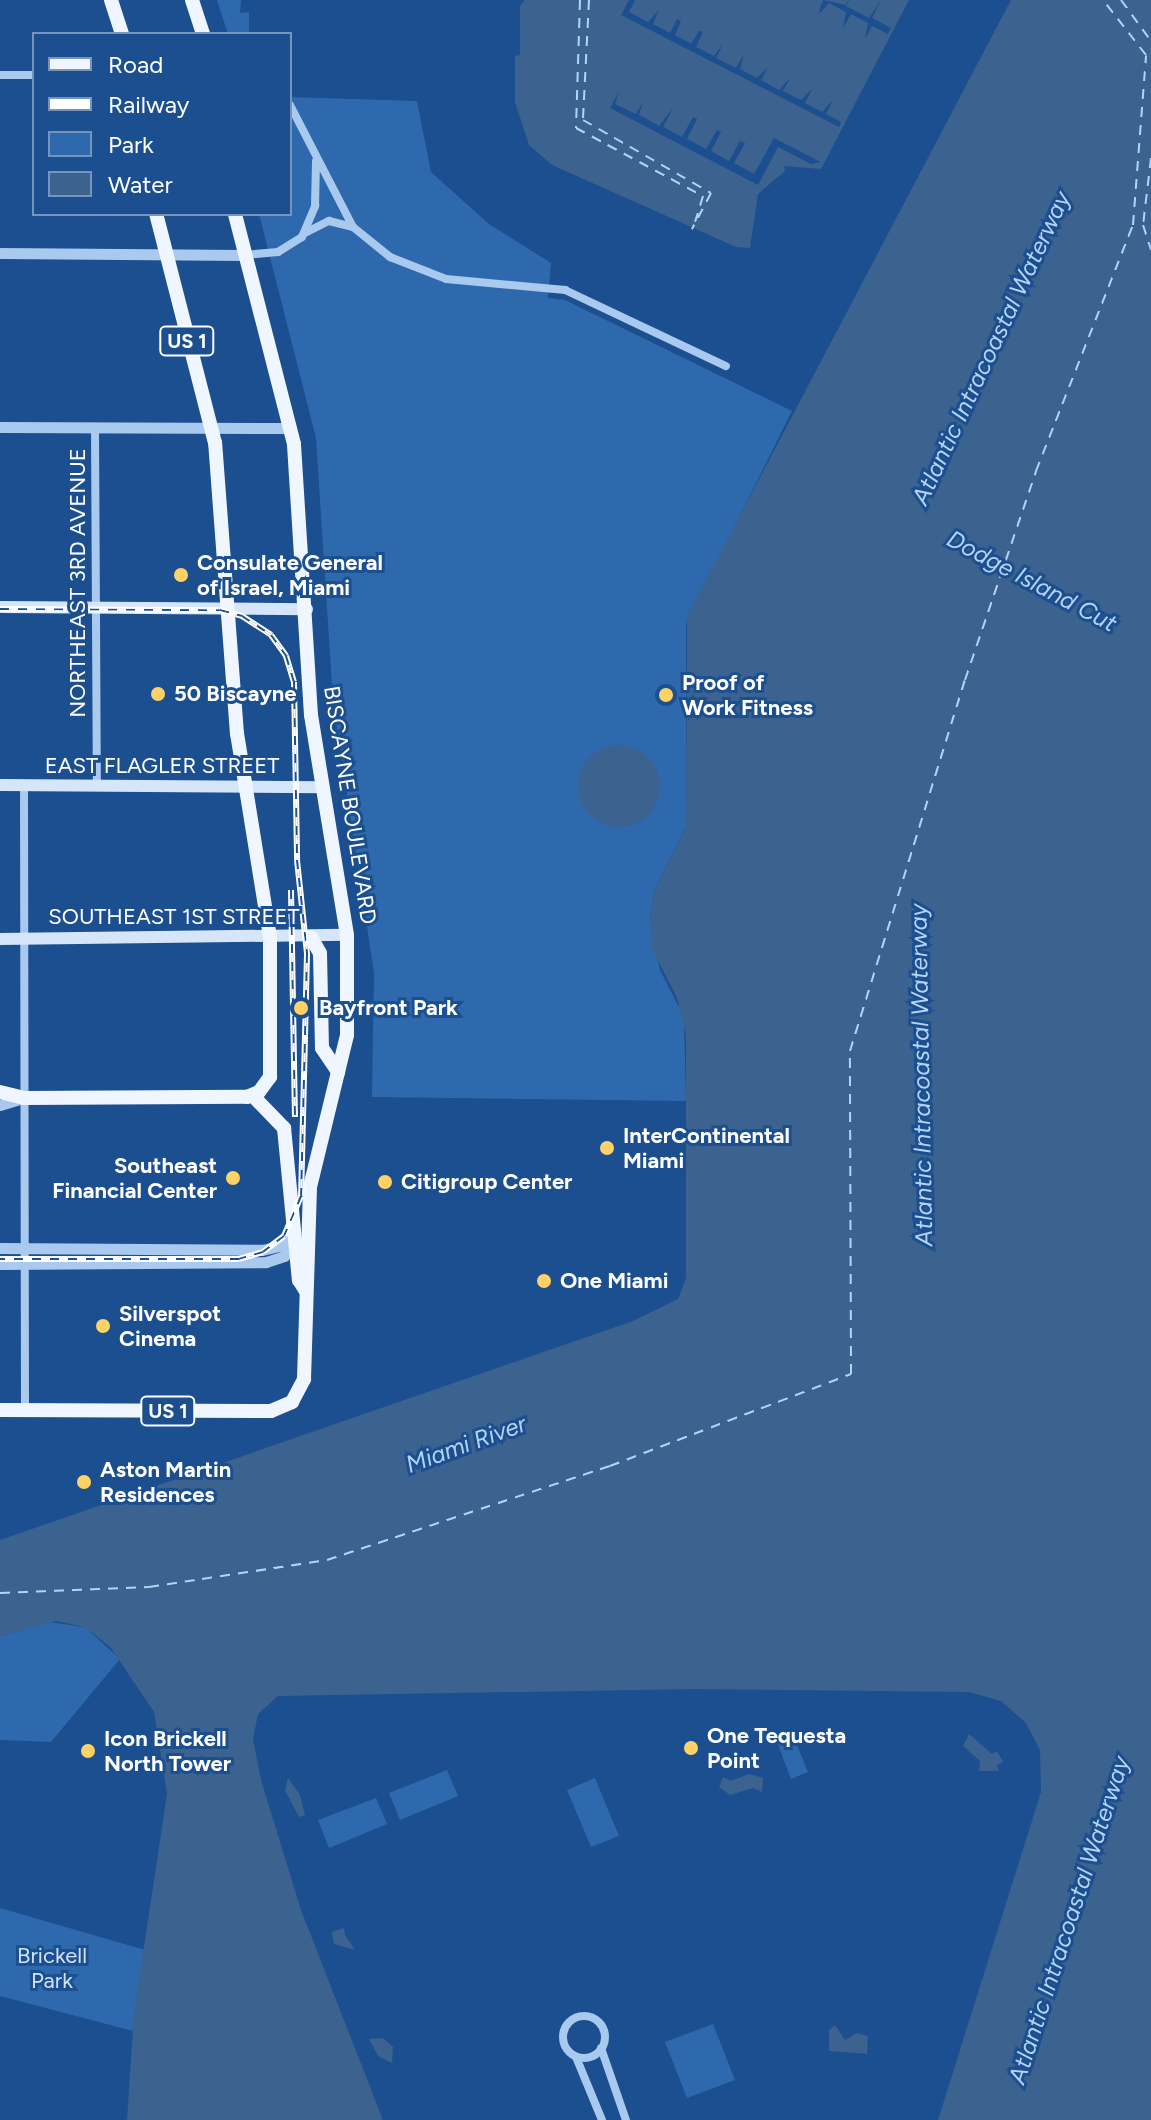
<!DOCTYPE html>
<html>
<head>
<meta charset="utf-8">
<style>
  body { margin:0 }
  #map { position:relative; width:1151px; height:2120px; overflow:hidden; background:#1b4f8f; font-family:Figtree,sans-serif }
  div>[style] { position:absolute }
  .green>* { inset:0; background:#2e69ad }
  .water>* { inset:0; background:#3c6290 }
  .round { border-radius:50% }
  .pier>* { inset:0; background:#1b4f8f }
  .ferry>* { height:2px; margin-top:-1px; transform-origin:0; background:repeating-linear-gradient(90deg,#b5d3f5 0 10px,transparent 0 18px) }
  .minor>* { height:8px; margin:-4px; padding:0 4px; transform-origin:4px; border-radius:4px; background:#a9c9ee }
  .minor>.ring { margin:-4px; padding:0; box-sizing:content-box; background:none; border:8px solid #a9c9ee; border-radius:50% }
  .tertiary>* { height:11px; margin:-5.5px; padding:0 5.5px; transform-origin:5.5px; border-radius:5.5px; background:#a9c9ee }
  .secondary>* { height:12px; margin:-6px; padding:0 6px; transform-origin:6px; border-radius:6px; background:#d6e6fa }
  .primary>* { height:14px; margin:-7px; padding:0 7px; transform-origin:7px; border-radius:7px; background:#f0f6ff }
  .rail>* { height:6px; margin-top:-3px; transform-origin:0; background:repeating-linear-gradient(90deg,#1b4f8f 0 9px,#fff 0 18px); box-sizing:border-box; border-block:2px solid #fff }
  .dots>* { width:22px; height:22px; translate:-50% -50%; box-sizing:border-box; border:4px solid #1b4f8f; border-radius:50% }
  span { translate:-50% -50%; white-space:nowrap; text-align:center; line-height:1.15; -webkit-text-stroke:6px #1b4f8f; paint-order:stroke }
  .shield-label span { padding:2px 6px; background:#1b4f8f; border:2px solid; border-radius:6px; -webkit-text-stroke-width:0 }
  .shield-label { font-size:20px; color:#fff; font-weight:700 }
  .poi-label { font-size:22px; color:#fff; font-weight:700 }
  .left { translate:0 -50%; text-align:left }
  .right { translate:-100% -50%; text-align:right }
  .street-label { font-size:22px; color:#fff }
  .park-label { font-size:22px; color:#cfe3fa }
  .water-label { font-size:24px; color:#b5d3f5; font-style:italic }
  .legend { position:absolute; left:32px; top:32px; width:260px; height:184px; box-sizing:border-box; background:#1b4f8f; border:2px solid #7695bc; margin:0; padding:10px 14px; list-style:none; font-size:24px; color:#fff }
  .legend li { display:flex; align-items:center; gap:16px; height:40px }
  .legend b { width:40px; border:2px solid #7695bc }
</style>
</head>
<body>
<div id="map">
  <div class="green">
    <i style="clip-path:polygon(217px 0,241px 0,240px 13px,249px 12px,249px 34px,228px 34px)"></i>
    <i style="clip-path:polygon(290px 97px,417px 101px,431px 172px,489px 224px,551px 263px,548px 298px,565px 300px,792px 411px,686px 624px,686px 827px,654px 891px,650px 921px,660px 970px,684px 1017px,686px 1101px,372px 1097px,374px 973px,333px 701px,316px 438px,259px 214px,290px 214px)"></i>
    <i style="clip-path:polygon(49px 1622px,85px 1627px,120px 1659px,51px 1742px,0 1740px,0 1636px)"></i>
    <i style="clip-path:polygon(793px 1735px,808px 1772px,791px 1779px,777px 1742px)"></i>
    <i style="clip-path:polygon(447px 1770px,458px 1796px,400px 1820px,389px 1793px)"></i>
    <i style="clip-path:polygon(595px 1778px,619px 1836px,591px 1847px,567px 1790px)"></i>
    <i style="clip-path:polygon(376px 1798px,387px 1824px,329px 1848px,318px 1820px)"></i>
    <i style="clip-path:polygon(0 1908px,145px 1950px,133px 2031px,0 1996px)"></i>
    <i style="clip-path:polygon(713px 2024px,735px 2080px,687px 2098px,665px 2042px)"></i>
  </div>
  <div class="water">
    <i style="clip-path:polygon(525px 0,909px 0,821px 169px,784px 166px,785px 171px,758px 194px,750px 248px,736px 247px,552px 165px,529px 145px,515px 102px,515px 56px,520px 55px,520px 6px)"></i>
    <i style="clip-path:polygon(1011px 0,1151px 0,1151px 2120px,938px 2120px,1041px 1792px,1040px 1750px,1026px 1723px,1001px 1701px,969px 1692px,695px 1689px,278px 1696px,258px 1714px,253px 1739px,261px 1780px,301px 1910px,383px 2120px,127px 2120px,134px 2013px,167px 1794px,154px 1712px,111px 1648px,85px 1627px,56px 1621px,0 1636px,0 1540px,633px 1321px,678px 1299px,686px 1278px,686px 1035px,677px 998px,652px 949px,650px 921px,654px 891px,686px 827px,687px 616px)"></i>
    <i class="round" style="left:578px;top:745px;width:82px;height:82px"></i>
    <i style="clip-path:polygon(969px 1734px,992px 1754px,997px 1751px,1003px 1762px,997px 1765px,999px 1771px,979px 1771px,980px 1761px,963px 1746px)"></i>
    <i style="clip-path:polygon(749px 1774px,763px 1778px,762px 1792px,753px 1788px,730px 1795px,719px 1787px,723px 1777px,731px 1781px)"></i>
    <i style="clip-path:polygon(288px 1778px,300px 1795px,305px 1815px,299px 1817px,285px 1790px)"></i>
    <i style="clip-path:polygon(344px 1928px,345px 1935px,355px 1950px,334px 1944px,332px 1932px)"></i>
    <i style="clip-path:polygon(835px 2025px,845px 2040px,857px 2033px,868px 2036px,867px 2054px,829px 2051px,829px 2030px)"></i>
    <i style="clip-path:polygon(383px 2038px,393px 2047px,392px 2063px,378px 2056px,369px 2039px)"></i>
  </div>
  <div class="pier">
    <i style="clip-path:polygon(629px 0,635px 0,629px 12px,648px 22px,659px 10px,653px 24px,670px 33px,677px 19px,681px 21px,675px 35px,691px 44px,699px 31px,703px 32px,696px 47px,714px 56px,723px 44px,716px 58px,736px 68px,744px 54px,740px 69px,757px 78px,768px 67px,761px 80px,779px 90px,790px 78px,783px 91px,801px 100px,812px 89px,805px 103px,822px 112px,833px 100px,826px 114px,841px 122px,839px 127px,621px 15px)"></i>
    <i style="clip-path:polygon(823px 0,845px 5px,849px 0,846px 6px,869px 18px,881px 0,872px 18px,891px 28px,888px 34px,872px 26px,865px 39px,868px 23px,851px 14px,843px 28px,846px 12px,829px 3px,818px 15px)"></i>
    <i style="clip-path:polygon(619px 91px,615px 104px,636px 114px,643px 102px,639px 115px,659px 126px,673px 108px,663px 127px,682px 137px,693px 117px,697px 119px,687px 139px,706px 149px,717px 130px,721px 132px,711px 151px,729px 161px,740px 141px,745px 143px,734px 163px,754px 174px,774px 138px,821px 162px,811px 164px,778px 147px,758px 185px,610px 108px)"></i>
  </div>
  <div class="ferry">
    <i style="left:580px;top:0;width:128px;rotate:91.8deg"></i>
    <i style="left:576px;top:128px;width:144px;rotate:28.2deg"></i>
    <i style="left:703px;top:196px;width:27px;rotate:107deg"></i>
    <i style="left:589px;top:0;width:120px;rotate:92.9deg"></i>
    <i style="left:583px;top:120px;width:147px;rotate:29.7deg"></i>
    <i style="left:711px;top:193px;width:41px;rotate:117.8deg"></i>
    <i style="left:1121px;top:0;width:51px;rotate:53.8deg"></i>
    <i style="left:1151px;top:158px;width:67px;rotate:96.8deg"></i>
    <i style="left:1143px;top:225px;width:26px;rotate:72deg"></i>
    <i style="left:0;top:1593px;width:149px;rotate:-2.3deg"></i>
    <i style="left:149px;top:1587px;width:180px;rotate:-8.6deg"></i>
    <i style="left:327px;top:1560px;width:298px;rotate:-18.4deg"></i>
    <i style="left:610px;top:1466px;width:258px;rotate:-20.9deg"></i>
    <i style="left:851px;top:1374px;width:323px;rotate:-90.2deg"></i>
    <i style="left:850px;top:1051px;width:388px;rotate:-72.8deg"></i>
    <i style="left:965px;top:680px;width:221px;rotate:-71.2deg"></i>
    <i style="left:1036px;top:471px;width:264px;rotate:-68.5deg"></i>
    <i style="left:1133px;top:225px;width:170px;rotate:-85.6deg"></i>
    <i style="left:1146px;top:55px;width:70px;rotate:-128deg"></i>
  </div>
  <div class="minor">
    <i style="left:0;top:75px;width:34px"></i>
    <i style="left:290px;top:105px;width:137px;rotate:62.7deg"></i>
    <i style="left:353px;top:227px;width:48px;rotate:39deg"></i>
    <i style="left:390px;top:257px;width:60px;rotate:21.4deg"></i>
    <i style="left:446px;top:279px;width:120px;rotate:5.3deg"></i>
    <i style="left:565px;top:290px;width:178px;rotate:25.3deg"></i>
    <i style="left:305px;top:233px;width:27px;rotate:-27deg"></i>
    <i style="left:329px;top:221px;width:25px;rotate:14deg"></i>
    <i style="left:244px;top:255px;width:34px;rotate:-5deg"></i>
    <i style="left:278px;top:252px;width:28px;rotate:-32deg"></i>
    <i style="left:302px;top:237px;width:34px;rotate:-67deg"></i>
    <i style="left:315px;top:206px;width:45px;rotate:-88.7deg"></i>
    <i style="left:95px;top:428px;width:358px;rotate:89.7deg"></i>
    <i style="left:24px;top:785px;width:626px;rotate:89.91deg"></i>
    <i class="ring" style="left:563px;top:2016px;width:34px;height:34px"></i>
    <i style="left:601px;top:2048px;width:76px;rotate:70.9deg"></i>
    <i style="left:576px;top:2057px;width:68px;rotate:67.6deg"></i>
  </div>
  <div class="tertiary">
    <i style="left:0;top:253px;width:243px;rotate:0.5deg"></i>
    <i style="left:0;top:427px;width:291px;rotate:0.2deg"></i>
    <i style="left:0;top:1105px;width:24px;rotate:-17deg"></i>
    <i style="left:0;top:1248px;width:262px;rotate:0.4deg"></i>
    <i style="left:262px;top:1250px;width:18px;rotate:-13deg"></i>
    <i style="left:280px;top:1246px;width:23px;rotate:-56deg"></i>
    <i style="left:0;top:1264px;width:266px;rotate:-0.4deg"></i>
    <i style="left:266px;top:1262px;width:19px;rotate:-18deg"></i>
    <i style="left:284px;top:1256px;width:18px;rotate:-49deg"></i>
  </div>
  <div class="secondary">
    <i style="left:0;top:607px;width:307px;rotate:0.4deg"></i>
    <i style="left:0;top:785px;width:323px;rotate:0.4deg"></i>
    <i style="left:0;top:939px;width:347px;rotate:-0.7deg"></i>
  </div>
  <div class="primary">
    <i style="left:111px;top:0;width:36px;rotate:72deg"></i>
    <i style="left:192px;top:0;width:36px;rotate:72deg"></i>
    <i style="left:311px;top:937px;width:18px;rotate:61deg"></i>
    <i style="left:320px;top:953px;width:95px;rotate:88.8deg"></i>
    <i style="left:322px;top:1048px;width:29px;rotate:56deg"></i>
    <i style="left:0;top:1092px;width:25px;rotate:14deg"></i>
    <i style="left:24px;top:1098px;width:223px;rotate:-0.3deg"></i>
    <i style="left:247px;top:1097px;width:13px;rotate:-23deg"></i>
    <i style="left:259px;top:1092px;width:19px;rotate:-54deg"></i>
    <i style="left:270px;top:1077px;width:140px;rotate:-90deg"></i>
    <i style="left:270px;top:937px;width:206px;rotate:-99.2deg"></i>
    <i style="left:237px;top:734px;width:292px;rotate:-94.3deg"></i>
    <i style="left:215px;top:443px;width:236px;rotate:-104.4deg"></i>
    <i style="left:253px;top:1096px;width:45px;rotate:45.9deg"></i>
    <i style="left:284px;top:1128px;width:153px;rotate:84.4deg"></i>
    <i style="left:299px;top:1280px;width:13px;rotate:58deg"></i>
    <i style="left:0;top:1410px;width:271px;rotate:0.2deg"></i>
    <i style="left:271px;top:1411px;width:23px;rotate:-23deg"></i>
    <i style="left:292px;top:1402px;width:26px;rotate:-62deg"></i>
    <i style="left:304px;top:1379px;width:192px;rotate:-88.2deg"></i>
    <i style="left:310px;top:1187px;width:156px;rotate:-76.3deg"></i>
    <i style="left:347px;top:1035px;width:100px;rotate:-90deg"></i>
    <i style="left:347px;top:935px;width:223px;rotate:-99.3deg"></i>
    <i style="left:311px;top:715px;width:272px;rotate:-93.6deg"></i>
    <i style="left:294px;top:444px;width:237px;rotate:-104.4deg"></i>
  </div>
  <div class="rail">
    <i style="left:0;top:609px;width:220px;rotate:0.3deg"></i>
    <i style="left:220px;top:610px;width:23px;rotate:15deg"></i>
    <i style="left:242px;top:616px;width:35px;rotate:33deg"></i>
    <i style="left:271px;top:635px;width:26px;rotate:54deg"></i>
    <i style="left:286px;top:656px;width:27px;rotate:73deg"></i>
    <i style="left:294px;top:682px;width:178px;rotate:89deg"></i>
    <i style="left:297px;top:860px;width:95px;rotate:83.9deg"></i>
    <i style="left:307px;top:954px;width:242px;rotate:91.4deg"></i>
    <i style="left:301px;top:1196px;width:43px;rotate:113deg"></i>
    <i style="left:284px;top:1236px;width:26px;rotate:143deg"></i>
    <i style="left:263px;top:1252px;width:25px;rotate:164deg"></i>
    <i style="left:239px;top:1259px;width:239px;rotate:180deg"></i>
    <i style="left:291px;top:890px;width:227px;rotate:89deg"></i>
  </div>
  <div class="dots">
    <i style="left:181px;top:575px;background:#ffd166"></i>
    <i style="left:158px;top:694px;background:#ffd166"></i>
    <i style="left:666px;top:695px;background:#ffd166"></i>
    <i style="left:301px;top:1008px;background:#ffd166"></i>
    <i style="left:607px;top:1148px;background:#ffd166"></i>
    <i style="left:233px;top:1178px;background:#ffd166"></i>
    <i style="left:385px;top:1182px;background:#ffd166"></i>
    <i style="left:544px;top:1281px;background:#ffd166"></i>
    <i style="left:103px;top:1326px;background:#ffd166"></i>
    <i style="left:84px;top:1482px;background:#ffd166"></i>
    <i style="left:691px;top:1748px;background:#ffd166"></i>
    <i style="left:88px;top:1751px;background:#ffd166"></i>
  </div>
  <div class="shield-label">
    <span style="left:187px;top:341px">US 1</span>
    <span style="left:168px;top:1411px">US 1</span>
  </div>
  <div class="poi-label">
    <span class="left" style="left:197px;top:575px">Consulate General<br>of Israel, Miami</span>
    <span class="left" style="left:682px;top:695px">Proof of<br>Work Fitness</span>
    <span class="left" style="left:174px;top:694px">50 Biscayne</span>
    <span class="left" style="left:319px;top:1008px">Bayfront Park</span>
    <span class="left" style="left:623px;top:1148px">InterContinental<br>Miami</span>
    <span class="right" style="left:217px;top:1178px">Southeast<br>Financial Center</span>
    <span class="left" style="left:401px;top:1182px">Citigroup Center</span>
    <span class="left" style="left:560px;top:1281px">One Miami</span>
    <span class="left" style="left:119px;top:1326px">Silverspot<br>Cinema</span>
    <span class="left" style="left:100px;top:1482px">Aston Martin<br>Residences</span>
    <span class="left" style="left:707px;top:1748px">One Tequesta<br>Point</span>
    <span class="left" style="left:104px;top:1751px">Icon Brickell<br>North Tower</span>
  </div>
  <div class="street-label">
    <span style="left:78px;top:583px;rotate:-90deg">NORTHEAST 3RD AVENUE</span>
    <span style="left:162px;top:766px">EAST FLAGLER STREET</span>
    <span style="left:350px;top:805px;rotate:81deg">BISCAYNE BOULEVARD</span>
    <span style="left:174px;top:917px">SOUTHEAST 1ST STREET</span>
  </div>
  <div class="park-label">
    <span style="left:52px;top:1968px">Brickell<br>Park</span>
  </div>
  <div class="water-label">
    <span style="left:991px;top:348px;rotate:-65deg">Atlantic Intracoastal Waterway</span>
    <span style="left:1032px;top:581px;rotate:28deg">Dodge Island Cut</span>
    <span style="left:921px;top:1075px;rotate:-91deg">Atlantic Intracoastal Waterway</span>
    <span style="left:466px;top:1444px;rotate:-20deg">Miami River</span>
    <span style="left:1069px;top:1920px;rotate:-72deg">Atlantic Intracoastal Waterway</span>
  </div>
  <ul class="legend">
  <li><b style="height:10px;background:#f0f6ff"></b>Road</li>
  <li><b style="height:10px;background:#fff"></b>Railway</li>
  <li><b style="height:22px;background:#2e69ad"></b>Park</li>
  <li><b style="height:22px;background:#3c6290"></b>Water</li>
  </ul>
</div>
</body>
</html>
